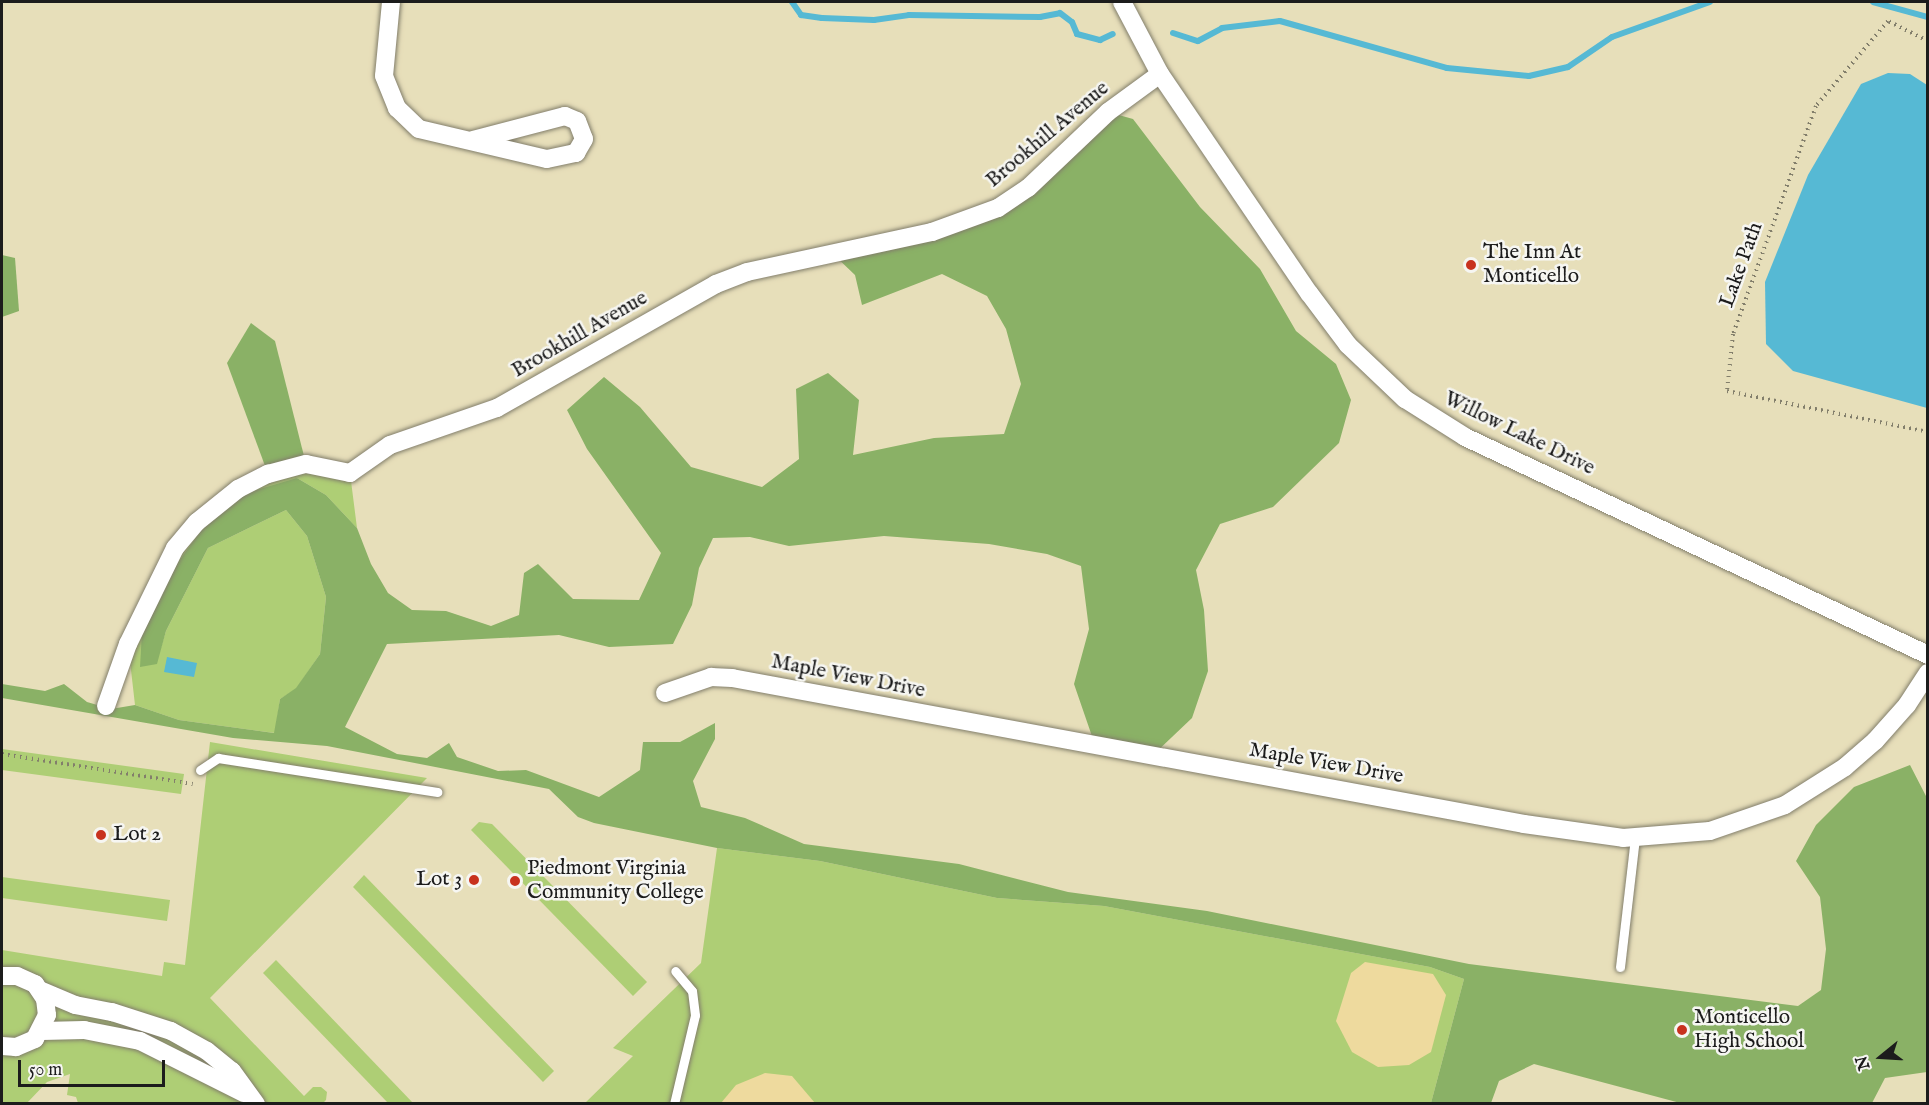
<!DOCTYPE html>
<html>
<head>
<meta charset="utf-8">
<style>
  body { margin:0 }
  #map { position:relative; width:1929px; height:1105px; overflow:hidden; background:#e7dfba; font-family:"IM FELL English",serif }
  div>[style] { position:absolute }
  .green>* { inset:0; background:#aece75 }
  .forest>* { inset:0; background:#8ab166 }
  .sand>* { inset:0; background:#eeda9e }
  .water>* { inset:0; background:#56b9d4 }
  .stream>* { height:6px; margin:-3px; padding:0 3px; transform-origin:3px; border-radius:3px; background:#56b9d4 }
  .path>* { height:4px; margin-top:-2px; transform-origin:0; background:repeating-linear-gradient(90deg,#827e6b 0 1.5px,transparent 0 6px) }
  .roads { filter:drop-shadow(0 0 2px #827e6b) drop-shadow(0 0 2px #827e6b) }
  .lane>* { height:9px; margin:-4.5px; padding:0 4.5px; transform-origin:4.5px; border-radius:4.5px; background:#fff }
  .street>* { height:18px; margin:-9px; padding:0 9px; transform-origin:9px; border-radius:9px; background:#fff }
  .dots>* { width:16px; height:16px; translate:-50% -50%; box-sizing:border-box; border:3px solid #f6f6f2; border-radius:50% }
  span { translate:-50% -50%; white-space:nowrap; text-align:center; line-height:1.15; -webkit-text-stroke:5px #f6f6f2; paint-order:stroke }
  .street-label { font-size:21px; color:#1c1c1c }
  .poi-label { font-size:21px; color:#1c1c1c }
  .left { translate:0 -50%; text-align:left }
  .right { translate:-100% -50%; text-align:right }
  .frame { position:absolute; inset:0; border:3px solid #1c1c1c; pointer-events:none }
  .north { position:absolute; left:1851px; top:1027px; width:60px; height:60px; -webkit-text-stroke:4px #f6f6f2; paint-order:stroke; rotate:252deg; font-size:16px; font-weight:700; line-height:24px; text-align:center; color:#1c1c1c }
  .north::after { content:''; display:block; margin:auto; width:21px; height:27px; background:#1c1c1c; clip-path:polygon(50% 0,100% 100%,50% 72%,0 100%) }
  .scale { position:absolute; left:18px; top:1060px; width:147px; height:27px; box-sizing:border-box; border:3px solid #1c1c1c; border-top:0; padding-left:8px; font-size:18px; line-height:21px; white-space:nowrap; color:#1c1c1c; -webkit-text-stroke:4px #f6f6f2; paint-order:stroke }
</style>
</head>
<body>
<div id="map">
  <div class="green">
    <i style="clip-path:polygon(350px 473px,357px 528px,326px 495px,297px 478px,167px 578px,156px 664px,166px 631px,208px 548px,286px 510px,307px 536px,326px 597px,320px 654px,296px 689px,280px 699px,275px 733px,179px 720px,135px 705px,128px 644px,175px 548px,268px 474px)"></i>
    <i style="clip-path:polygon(210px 742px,427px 778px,210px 998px,304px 1096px,313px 1087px,321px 1087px,327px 1092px,326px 1100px,323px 1103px,78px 1103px,76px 1097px,67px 1095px,70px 1074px,47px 1082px,27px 1103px,2px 1103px,2px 950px,162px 976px,164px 962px,185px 965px)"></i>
    <i style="clip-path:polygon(2px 749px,184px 774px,181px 794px,2px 770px)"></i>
    <i style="clip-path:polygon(479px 822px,492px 824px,647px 982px,633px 996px,471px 830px)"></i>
    <i style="clip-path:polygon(717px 848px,820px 861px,997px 898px,1104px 906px,1430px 967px,1464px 979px,1431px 1103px,584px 1104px,633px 1056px,613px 1048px,701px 963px)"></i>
    <i style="clip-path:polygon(364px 875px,554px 1071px,543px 1082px,353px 887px)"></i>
    <i style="clip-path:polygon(2px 877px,170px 900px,167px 921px,2px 898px)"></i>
    <i style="clip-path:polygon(276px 960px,413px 1103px,388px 1103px,263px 973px)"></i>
  </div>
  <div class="forest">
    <i style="clip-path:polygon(1108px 112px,1133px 119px,1200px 207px,1260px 269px,1296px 331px,1336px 364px,1351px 400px,1339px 443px,1273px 507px,1220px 524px,1196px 570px,1204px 610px,1208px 671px,1192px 718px,1152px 756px,1095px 745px,1074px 684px,1089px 629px,1081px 566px,1047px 554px,989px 544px,884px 536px,789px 546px,750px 537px,713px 538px,699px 568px,692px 605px,673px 644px,609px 647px,559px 635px,387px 644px,345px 727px,397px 754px,427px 758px,449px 743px,457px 757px,498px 771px,526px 770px,599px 797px,640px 770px,643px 742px,680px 742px,715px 723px,715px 739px,693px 781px,701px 807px,745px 818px,804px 844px,959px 864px,1068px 892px,1207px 911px,1469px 964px,1798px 1006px,1821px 990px,1826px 949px,1820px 897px,1796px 861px,1816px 825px,1854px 787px,1910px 765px,1927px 798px,1927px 1072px,1885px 1078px,1872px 1103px,1684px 1104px,1534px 1064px,1499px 1081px,1491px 1103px,1431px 1103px,1464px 979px,1430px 967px,1104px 906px,997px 898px,820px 861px,717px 848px,594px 823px,578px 817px,549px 789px,327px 746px,233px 738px,2px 698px,2px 684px,45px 691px,64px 684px,87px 702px,111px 709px,135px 705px,179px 720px,274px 733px,280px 699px,296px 688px,320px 654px,326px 597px,307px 536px,286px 510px,208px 548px,166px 631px,157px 664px,140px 667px,142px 632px,167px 578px,202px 529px,240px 495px,297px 478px,326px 495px,357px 528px,371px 564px,388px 593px,412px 610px,446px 611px,491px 626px,519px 615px,524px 573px,538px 564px,573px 599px,639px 600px,661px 553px,587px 449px,567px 410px,604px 377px,640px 407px,691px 467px,762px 487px,799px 459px,796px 389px,828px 373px,859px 400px,853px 455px,934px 438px,1004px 434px,1021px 384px,1006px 329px,987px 296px,942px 274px,862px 305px,855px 275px,832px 253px,998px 208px)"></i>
    <i style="clip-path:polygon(2px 255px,15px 258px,19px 311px,2px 317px)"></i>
    <i style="clip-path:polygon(251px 323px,275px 341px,306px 464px,268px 474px,227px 363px)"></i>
  </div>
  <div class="sand">
    <i style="clip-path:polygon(1365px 962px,1433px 974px,1446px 995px,1431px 1052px,1409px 1065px,1378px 1067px,1352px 1052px,1336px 1021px,1351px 973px)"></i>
    <i style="clip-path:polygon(765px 1073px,792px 1076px,815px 1103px,721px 1103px,736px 1085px)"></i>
  </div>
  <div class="water">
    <i style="clip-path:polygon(1888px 73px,1910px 74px,1927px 85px,1927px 408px,1793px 371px,1766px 344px,1765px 282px,1808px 175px,1861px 84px)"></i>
    <i style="clip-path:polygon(167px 657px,197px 663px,194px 677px,164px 672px)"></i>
  </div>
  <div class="stream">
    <i style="left:792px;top:2px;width:16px;rotate:55deg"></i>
    <i style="left:801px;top:15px;width:21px;rotate:8deg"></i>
    <i style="left:822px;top:18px;width:52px;rotate:2.2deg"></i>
    <i style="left:874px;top:20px;width:35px;rotate:-8deg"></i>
    <i style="left:909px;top:15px;width:131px;rotate:0.9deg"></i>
    <i style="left:1040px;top:17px;width:20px;rotate:-11deg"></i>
    <i style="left:1060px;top:13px;width:15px;rotate:37deg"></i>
    <i style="left:1072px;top:22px;width:13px;rotate:67deg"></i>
    <i style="left:1077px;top:34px;width:24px;rotate:15deg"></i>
    <i style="left:1100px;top:40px;width:14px;rotate:-25deg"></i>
    <i style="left:1873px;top:2px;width:57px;rotate:15.3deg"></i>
    <i style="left:1173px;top:33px;width:26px;rotate:18deg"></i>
    <i style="left:1198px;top:41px;width:27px;rotate:-28deg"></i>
    <i style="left:1222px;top:28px;width:58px;rotate:-6.9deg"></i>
    <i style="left:1280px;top:21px;width:173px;rotate:15.7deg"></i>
    <i style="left:1447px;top:68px;width:82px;rotate:5.6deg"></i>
    <i style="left:1529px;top:76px;width:40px;rotate:-13deg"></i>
    <i style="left:1568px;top:67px;width:53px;rotate:-34.3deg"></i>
    <i style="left:1612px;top:37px;width:104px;rotate:-19.7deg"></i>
  </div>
  <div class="path">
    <i style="left:1928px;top:41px;width:45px;rotate:-153.4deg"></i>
    <i style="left:1888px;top:21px;width:111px;rotate:130.3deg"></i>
    <i style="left:1816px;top:106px;width:243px;rotate:110deg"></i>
    <i style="left:1733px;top:334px;width:57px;rotate:96deg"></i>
    <i style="left:1727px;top:391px;width:205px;rotate:11.5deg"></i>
    <i style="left:2px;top:754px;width:193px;rotate:8.9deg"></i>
  </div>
  <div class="roads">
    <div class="lane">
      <i style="left:200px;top:770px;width:22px;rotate:-34deg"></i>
      <i style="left:218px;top:758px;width:222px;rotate:8.8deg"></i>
      <i style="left:1620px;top:967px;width:131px;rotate:-83.4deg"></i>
      <i style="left:674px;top:1104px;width:91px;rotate:-76.7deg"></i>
      <i style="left:695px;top:1015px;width:24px;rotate:-97deg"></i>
      <i style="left:692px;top:991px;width:26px;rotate:-130deg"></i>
    </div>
    <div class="street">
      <i style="left:391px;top:2px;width:74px;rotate:95.4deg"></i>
      <i style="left:384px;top:76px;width:35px;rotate:68deg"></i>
      <i style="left:397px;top:108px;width:30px;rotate:44deg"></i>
      <i style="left:419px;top:129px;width:131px;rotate:13.2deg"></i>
      <i style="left:547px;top:159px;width:30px;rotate:-12deg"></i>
      <i style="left:576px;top:153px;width:16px;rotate:-60deg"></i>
      <i style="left:584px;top:139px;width:19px;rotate:-111deg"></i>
      <i style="left:577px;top:121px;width:13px;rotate:-157deg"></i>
      <i style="left:565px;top:116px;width:95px;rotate:165.4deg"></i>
      <i style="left:1122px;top:2px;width:81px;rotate:62.2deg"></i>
      <i style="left:1160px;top:74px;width:265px;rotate:55.8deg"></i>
      <i style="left:1309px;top:293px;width:65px;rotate:53.1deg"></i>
      <i style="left:1348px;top:345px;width:79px;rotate:43.5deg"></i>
      <i style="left:1405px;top:399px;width:71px;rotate:32.3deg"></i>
      <i style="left:1465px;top:437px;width:512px;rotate:25.21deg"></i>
      <i style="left:665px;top:693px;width:49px;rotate:-19.2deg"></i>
      <i style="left:711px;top:677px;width:21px;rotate:3deg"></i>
      <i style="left:732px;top:678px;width:805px;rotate:10.44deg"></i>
      <i style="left:1524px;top:824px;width:100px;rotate:8deg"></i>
      <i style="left:1623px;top:838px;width:87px;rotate:-4.6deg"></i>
      <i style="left:1710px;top:831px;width:79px;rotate:-19.1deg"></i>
      <i style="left:1785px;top:805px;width:71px;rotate:-32.3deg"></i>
      <i style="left:1845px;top:767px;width:40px;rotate:-41deg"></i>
      <i style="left:1875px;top:741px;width:48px;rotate:-48.4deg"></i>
      <i style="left:1907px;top:705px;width:38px;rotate:-57deg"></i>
      <i style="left:106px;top:706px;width:66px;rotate:-70.5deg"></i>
      <i style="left:128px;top:644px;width:107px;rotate:-63.9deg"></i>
      <i style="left:175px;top:548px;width:34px;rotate:-50deg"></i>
      <i style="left:197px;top:522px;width:53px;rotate:-38.8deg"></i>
      <i style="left:238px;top:489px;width:34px;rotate:-27deg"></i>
      <i style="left:268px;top:474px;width:39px;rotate:-15deg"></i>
      <i style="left:306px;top:464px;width:45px;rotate:11.6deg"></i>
      <i style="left:350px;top:473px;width:49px;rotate:-35deg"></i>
      <i style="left:390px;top:445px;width:113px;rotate:-19.1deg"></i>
      <i style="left:497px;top:408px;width:252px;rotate:-29.5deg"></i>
      <i style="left:716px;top:284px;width:33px;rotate:-21deg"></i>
      <i style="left:747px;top:272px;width:189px;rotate:-12.2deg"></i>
      <i style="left:932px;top:232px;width:70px;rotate:-20deg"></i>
      <i style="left:998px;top:208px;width:36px;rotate:-34deg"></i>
      <i style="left:1028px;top:188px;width:110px;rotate:-43.5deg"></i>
      <i style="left:1108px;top:112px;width:64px;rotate:-36.2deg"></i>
      <i style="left:2px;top:976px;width:15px"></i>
      <i style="left:17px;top:976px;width:20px;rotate:24deg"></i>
      <i style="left:35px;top:984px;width:18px;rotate:56deg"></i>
      <i style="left:45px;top:999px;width:16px;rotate:83deg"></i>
      <i style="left:47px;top:1015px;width:27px;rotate:117deg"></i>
      <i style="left:35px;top:1039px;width:21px;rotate:157deg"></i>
      <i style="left:16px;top:1047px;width:14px;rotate:-176deg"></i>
      <i style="left:42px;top:991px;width:36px;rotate:23deg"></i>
      <i style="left:75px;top:1005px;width:38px;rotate:11deg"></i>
      <i style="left:112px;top:1012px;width:62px;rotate:17.9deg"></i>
      <i style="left:171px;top:1031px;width:41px;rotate:29.1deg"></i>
      <i style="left:207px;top:1051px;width:32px;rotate:39deg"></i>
      <i style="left:232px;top:1071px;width:41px;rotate:54deg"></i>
      <i style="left:42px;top:1031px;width:42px;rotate:-1.4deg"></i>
      <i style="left:84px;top:1030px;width:57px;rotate:11.1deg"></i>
      <i style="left:140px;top:1041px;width:116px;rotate:26.6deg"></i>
    </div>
  </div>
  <div class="dots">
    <i style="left:1471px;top:265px;background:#c8321e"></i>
    <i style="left:101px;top:835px;background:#c8321e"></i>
    <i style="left:474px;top:880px;background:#c8321e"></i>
    <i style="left:515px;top:881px;background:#c8321e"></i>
    <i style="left:1682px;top:1030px;background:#c8321e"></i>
  </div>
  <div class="street-label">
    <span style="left:1048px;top:135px;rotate:-40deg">Brookhill Avenue</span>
    <span style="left:1742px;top:265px;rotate:-70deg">Lake Path</span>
    <span style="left:580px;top:335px;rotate:-30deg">Brookhill Avenue</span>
    <span style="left:1519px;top:434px;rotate:26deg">Willow Lake Drive</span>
    <span style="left:848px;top:677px;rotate:11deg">Maple View Drive</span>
    <span style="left:1326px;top:764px;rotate:10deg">Maple View Drive</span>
  </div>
  <div class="poi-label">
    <span class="left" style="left:1483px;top:265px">The Inn At<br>Monticello</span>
    <span class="left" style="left:113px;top:835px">Lot 2</span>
    <span class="left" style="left:527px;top:881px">Piedmont Virginia<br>Community College</span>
    <span class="right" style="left:462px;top:880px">Lot 3</span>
    <span class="left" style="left:1694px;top:1030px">Monticello<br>High School</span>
  </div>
  <div class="frame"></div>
  <div class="north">N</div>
  <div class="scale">50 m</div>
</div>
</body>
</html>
